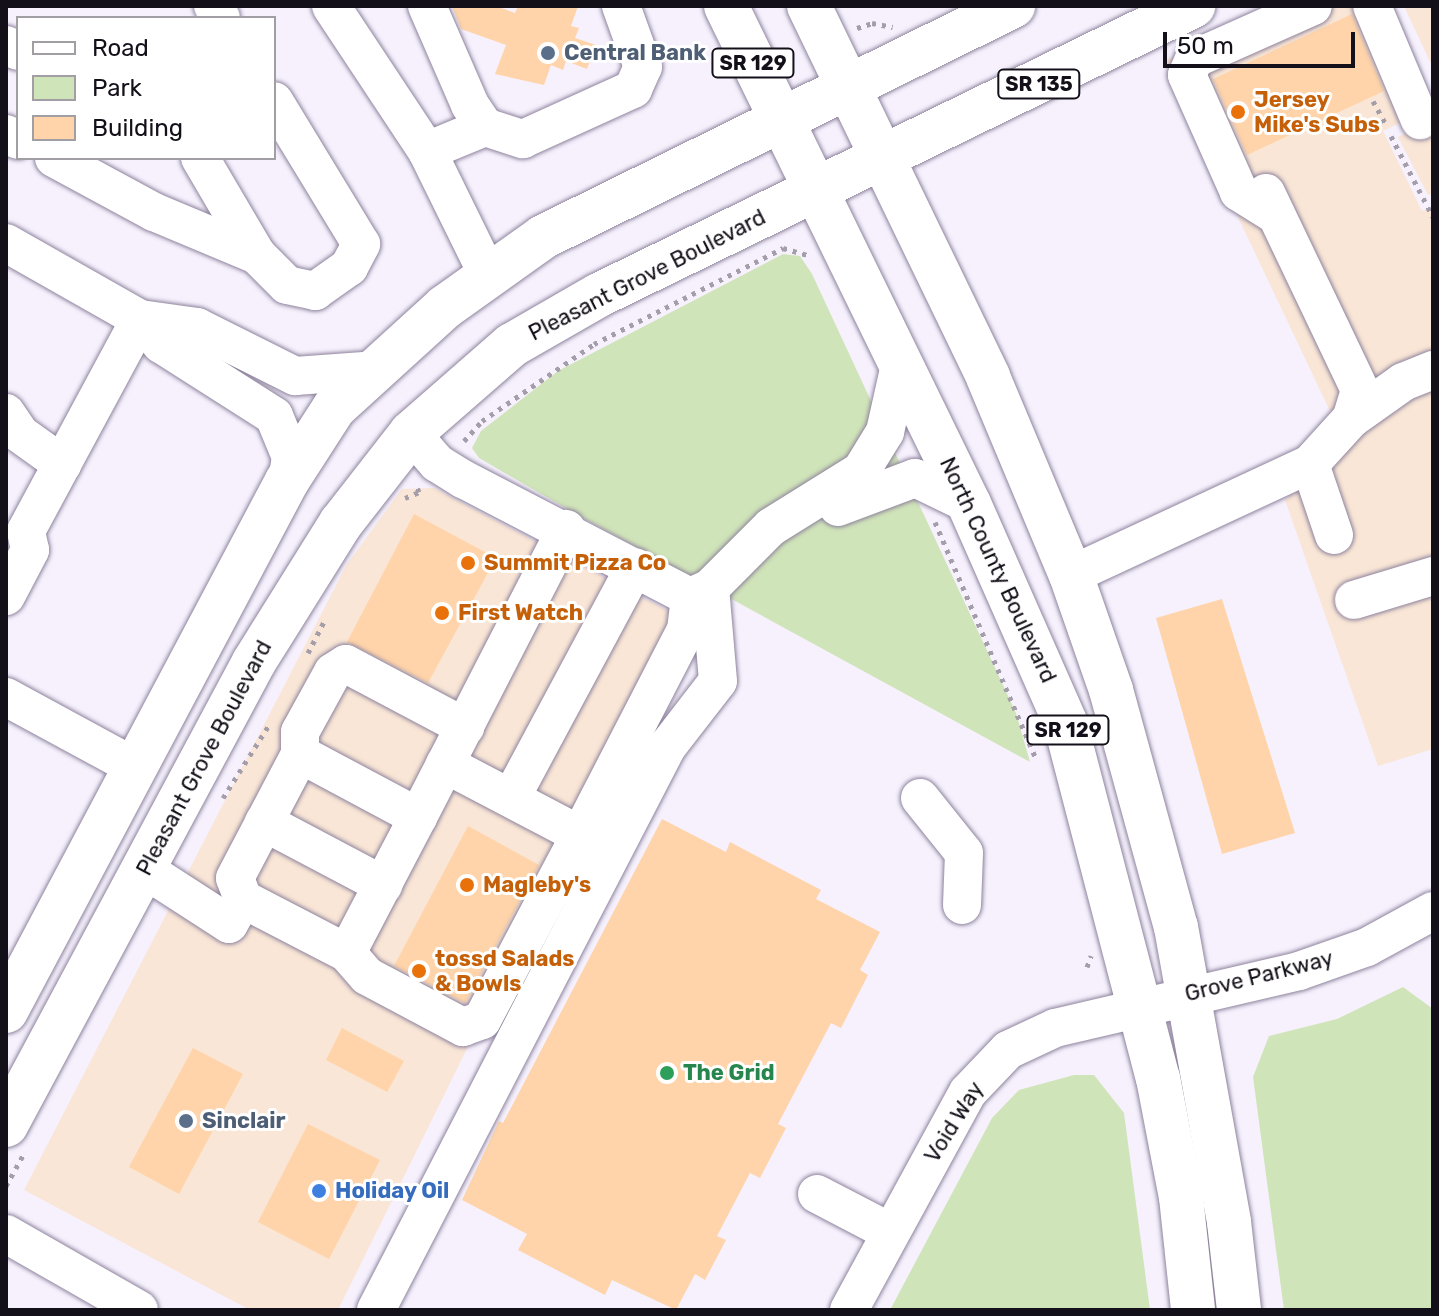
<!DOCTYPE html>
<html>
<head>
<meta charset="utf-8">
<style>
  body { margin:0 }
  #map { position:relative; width:1439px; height:1316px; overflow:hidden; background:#f6f1fd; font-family:Rubik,sans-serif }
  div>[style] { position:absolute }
  .commercial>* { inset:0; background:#f9e6d6 }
  .green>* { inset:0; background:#d0e4b9 }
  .building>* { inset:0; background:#ffd4aa }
  .path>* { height:5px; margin-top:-2.5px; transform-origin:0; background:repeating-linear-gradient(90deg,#a39ea9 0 4px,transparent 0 10px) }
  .roads { filter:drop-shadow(0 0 2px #8e839d) drop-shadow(0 0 2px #8e839d) }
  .minor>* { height:38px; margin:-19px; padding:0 19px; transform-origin:19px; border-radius:19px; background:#fff }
  .major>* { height:44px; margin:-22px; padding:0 22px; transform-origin:22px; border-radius:22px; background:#fff }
  .dots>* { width:22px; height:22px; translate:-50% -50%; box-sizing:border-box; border:4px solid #fff; border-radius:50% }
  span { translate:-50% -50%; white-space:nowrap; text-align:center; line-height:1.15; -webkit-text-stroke:6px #fff; paint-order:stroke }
  .shield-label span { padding:2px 6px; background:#fff; border:2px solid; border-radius:6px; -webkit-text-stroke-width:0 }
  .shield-label { font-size:20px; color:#141019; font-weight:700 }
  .service-label { font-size:22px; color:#4e5e75; font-weight:700 }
  .left { translate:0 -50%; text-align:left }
  .food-label { font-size:22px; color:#c56008; font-weight:700 }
  .street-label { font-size:22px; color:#141019 }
  .leisure-label { font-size:22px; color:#27864d; font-weight:700 }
  .shop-label { font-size:22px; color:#366cbe; font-weight:700 }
  .frame { position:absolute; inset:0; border:8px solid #141019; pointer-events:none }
  .legend { position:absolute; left:16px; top:16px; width:260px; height:144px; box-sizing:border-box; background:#fff; border:2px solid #a19fa3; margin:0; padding:10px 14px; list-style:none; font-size:24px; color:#141019 }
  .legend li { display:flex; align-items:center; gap:16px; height:40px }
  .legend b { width:40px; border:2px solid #a19fa3 }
  .scale { position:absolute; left:1163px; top:32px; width:192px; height:36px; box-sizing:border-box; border:4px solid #141019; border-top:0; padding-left:10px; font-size:24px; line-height:28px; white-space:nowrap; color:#141019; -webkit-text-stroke:6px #fff; paint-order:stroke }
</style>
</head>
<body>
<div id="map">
  <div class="commercial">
    <i style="clip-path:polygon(1286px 6px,1387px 6px,1430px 108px,1383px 131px,1422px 211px,1433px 207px,1433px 749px,1378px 766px,1285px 500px,1347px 447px,1164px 61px)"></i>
    <i style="clip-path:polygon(1404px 6px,1433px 6px,1433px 68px)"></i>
    <i style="clip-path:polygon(1433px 120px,1433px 193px,1428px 195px,1398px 137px)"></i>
    <i style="clip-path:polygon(434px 488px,680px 617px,338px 1310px,250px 1310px,24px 1190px,347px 564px,402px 489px)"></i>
  </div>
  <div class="green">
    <i style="clip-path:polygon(783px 254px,800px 256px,812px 274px,1016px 713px,1030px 762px,581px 517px,479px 458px,472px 448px,481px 431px,558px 371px)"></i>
    <i style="clip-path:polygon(1403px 987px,1433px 1009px,1433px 1310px,1284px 1310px,1253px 1077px,1269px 1036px,1337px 1019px)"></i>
    <i style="clip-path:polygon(1074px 1075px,1094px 1075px,1124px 1113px,1150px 1310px,890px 1310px,992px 1118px,1019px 1090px)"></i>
  </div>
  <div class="building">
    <i style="clip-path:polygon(452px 6px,496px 6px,515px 13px,518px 6px,578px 6px,571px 26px,579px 28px,575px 38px,596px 45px,587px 69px,566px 61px,563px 70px,551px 65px,544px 85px,495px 74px,506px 45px,461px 29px)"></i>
    <i style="clip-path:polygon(1352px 14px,1384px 91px,1247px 155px,1213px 79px)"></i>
    <i style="clip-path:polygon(414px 514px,496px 558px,428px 683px,347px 642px)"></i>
    <i style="clip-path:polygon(1222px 599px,1295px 833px,1222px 854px,1156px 618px)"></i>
    <i style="clip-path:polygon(662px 819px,726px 852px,730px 842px,821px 890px,816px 899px,880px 932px,860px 970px,868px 975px,841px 1028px,831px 1023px,778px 1124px,786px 1128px,760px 1178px,750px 1173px,717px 1236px,726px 1240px,705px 1280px,695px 1274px,676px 1310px,612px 1280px,605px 1295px,518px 1250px,527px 1234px,462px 1200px,499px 1121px,503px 1123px)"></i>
    <i style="clip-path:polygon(468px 826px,539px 865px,465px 1003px,394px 966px)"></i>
    <i style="clip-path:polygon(342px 1028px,404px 1061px,387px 1092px,326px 1060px)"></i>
    <i style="clip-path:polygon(193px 1048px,243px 1074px,179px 1194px,129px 1167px)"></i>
    <i style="clip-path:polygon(308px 1124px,380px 1160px,329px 1259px,258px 1222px)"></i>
  </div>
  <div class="path">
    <i style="left:857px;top:28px;width:16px;rotate:-18deg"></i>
    <i style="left:872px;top:23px;width:21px;rotate:11deg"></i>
    <i style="left:1373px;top:101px;width:25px;rotate:61deg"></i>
    <i style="left:1391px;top:136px;width:91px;rotate:62.6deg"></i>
    <i style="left:464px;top:441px;width:27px;rotate:-48deg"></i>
    <i style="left:482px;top:421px;width:136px;rotate:-34.5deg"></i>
    <i style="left:594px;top:344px;width:212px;rotate:-26.9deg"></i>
    <i style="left:783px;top:248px;width:25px;rotate:16deg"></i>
    <i style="left:405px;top:498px;width:15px;rotate:-23deg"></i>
    <i style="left:419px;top:492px;width:5px;rotate:-112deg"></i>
    <i style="left:935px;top:522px;width:258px;rotate:66.9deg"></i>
    <i style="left:308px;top:653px;width:38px;rotate:-63deg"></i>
    <i style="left:223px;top:798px;width:86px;rotate:-57.8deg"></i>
    <i style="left:1087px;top:967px;width:12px;rotate:-70deg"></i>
    <i style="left:6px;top:1186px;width:35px;rotate:-61deg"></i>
  </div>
  <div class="roads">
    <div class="minor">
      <i style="left:213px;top:6px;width:14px;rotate:56deg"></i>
      <i style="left:331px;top:6px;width:174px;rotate:56.5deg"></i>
      <i style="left:427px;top:151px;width:136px;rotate:63.8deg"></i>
      <i style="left:427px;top:6px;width:108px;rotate:66.5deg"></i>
      <i style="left:470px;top:105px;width:27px;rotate:56deg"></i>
      <i style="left:1372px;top:6px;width:124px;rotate:67.2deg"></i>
      <i style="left:6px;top:45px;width:13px;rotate:27deg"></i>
      <i style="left:6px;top:134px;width:13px;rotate:27deg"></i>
      <i style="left:427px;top:151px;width:63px;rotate:-22.5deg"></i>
      <i style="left:485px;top:127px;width:40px;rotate:18deg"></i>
      <i style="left:523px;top:139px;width:121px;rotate:-24.4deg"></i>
      <i style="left:633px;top:89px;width:24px;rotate:-66deg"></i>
      <i style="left:643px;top:67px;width:65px;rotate:-109.8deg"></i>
      <i style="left:54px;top:158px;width:114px;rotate:28.4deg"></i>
      <i style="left:154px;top:212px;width:112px;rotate:22.7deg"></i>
      <i style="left:200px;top:158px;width:113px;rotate:59.6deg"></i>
      <i style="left:257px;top:255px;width:42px;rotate:45deg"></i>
      <i style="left:287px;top:285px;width:29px;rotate:12deg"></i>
      <i style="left:315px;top:291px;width:42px;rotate:-35.2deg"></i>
      <i style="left:349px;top:267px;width:26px;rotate:-62deg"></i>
      <i style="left:361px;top:244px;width:167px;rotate:-121.3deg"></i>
      <i style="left:1266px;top:193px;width:218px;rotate:64.5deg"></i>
      <i style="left:1360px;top:390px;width:30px;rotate:107deg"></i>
      <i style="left:1276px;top:215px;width:44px;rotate:-148.1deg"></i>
      <i style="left:1239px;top:192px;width:128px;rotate:-114deg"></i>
      <i style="left:1187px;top:75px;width:17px;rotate:-66deg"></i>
      <i style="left:1194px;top:59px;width:130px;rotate:-24deg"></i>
      <i style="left:6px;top:243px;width:154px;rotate:29.6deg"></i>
      <i style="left:140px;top:319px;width:58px;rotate:8deg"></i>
      <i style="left:197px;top:327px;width:110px;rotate:26.6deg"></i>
      <i style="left:295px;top:376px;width:83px;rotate:-4.1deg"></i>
      <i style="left:140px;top:319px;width:33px;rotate:50deg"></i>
      <i style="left:161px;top:344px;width:134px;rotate:32.5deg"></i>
      <i style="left:274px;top:416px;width:44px;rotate:67.5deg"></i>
      <i style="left:291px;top:457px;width:24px;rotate:99deg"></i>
      <i style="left:6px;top:413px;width:25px;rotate:56deg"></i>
      <i style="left:20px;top:434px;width:52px;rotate:35.5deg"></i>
      <i style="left:411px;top:433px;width:40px;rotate:49deg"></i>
      <i style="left:437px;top:463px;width:31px;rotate:32deg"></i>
      <i style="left:463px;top:479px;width:256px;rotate:27.5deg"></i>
      <i style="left:1310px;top:464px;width:75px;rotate:71.3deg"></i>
      <i style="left:838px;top:507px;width:82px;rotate:-20.6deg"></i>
      <i style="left:915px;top:478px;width:60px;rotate:25.7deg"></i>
      <i style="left:1071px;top:575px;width:264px;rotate:-24.9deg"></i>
      <i style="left:1310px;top:464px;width:61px;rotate:-47.7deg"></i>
      <i style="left:1351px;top:419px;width:64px;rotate:-35.4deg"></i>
      <i style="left:1403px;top:382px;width:32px;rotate:-22deg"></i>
      <i style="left:6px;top:596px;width:52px;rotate:-62.4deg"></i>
      <i style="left:30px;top:550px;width:19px;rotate:-102deg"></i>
      <i style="left:26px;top:531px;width:241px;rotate:-61.7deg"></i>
      <i style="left:690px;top:597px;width:22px;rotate:-24deg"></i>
      <i style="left:710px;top:588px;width:86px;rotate:-45deg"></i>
      <i style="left:771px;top:527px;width:106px;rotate:-31.9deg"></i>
      <i style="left:861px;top:471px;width:46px;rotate:-58.4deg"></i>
      <i style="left:885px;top:432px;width:69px;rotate:-77.4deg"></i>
      <i style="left:1354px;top:600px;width:83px;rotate:-16.9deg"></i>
      <i style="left:6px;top:697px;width:147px;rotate:28.5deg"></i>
      <i style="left:300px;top:754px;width:22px;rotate:-90deg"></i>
      <i style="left:300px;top:732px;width:68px;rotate:-61.2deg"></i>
      <i style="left:333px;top:672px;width:15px;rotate:-32deg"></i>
      <i style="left:346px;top:664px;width:135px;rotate:27.9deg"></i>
      <i style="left:445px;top:764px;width:153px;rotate:27.7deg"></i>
      <i style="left:580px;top:835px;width:231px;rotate:-62.7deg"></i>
      <i style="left:686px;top:630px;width:33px;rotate:-83deg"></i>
      <i style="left:511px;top:798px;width:262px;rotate:-61.8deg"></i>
      <i style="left:920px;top:798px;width:70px;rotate:51.3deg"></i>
      <i style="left:964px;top:853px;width:52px;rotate:92.2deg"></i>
      <i style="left:418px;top:817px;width:324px;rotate:-62.8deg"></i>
      <i style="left:264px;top:822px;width:135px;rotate:27.9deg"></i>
      <i style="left:144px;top:869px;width:101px;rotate:32.9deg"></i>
      <i style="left:229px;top:924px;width:29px;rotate:-61deg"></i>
      <i style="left:243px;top:899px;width:22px;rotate:-111deg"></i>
      <i style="left:235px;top:878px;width:140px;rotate:-62.3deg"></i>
      <i style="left:300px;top:754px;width:134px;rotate:28.1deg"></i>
      <i style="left:418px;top:817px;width:153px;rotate:117.6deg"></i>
      <i style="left:347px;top:953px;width:117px;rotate:-152.6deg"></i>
      <i style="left:347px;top:953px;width:30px;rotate:49deg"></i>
      <i style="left:367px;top:976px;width:109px;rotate:28deg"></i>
      <i style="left:463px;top:1027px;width:20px;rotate:-20deg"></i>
      <i style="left:482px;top:1020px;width:209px;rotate:-62.1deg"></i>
      <i style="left:817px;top:1194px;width:82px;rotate:27.5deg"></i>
      <i style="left:6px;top:1234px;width:153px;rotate:29.7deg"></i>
      <i style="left:376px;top:1310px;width:634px;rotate:-62.67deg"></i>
      <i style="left:667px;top:747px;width:83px;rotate:-52.3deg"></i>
      <i style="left:718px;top:681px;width:93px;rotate:-94.9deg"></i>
      <i style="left:849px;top:1310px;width:248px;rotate:-61.4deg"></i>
      <i style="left:968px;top:1092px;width:58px;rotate:-46.4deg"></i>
      <i style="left:1008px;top:1050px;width:52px;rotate:-25.1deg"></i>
      <i style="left:1055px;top:1028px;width:251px;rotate:-13.1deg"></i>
      <i style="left:1299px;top:971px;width:72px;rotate:-19.4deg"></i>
      <i style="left:1367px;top:947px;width:75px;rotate:-28.6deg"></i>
    </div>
    <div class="major">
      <i style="left:726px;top:6px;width:554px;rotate:63.99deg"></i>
      <i style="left:969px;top:504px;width:238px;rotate:66.2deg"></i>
      <i style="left:1065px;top:722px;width:368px;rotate:75.4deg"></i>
      <i style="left:1158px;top:1078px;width:121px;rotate:79.1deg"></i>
      <i style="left:1181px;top:1197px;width:114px;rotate:83.9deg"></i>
      <i style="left:809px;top:6px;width:412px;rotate:64.2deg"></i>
      <i style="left:988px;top:377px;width:215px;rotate:67.3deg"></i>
      <i style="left:1071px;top:575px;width:122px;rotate:70.8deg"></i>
      <i style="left:1111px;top:690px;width:246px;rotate:74.7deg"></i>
      <i style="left:1176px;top:927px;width:300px;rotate:79.8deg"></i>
      <i style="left:1229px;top:1222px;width:89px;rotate:83.5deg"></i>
      <i style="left:6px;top:1011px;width:600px;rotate:-62.07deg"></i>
      <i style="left:287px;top:481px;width:87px;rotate:-57.2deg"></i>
      <i style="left:334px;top:408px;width:150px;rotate:-42.3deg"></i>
      <i style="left:445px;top:307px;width:120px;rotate:-35.5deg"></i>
      <i style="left:543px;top:237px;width:524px;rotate:-26.17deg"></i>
      <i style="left:6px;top:1125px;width:525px;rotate:-61.82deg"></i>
      <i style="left:254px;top:662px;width:164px;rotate:-58deg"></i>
      <i style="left:341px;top:523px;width:114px;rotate:-52.1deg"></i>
      <i style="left:411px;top:433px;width:134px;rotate:-41.1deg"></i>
      <i style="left:512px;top:345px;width:100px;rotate:-29.9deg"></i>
      <i style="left:599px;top:295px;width:661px;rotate:-25.94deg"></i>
    </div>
  </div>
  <div class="dots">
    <i style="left:548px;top:53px;background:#5c6f8a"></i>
    <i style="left:1238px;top:112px;background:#e8710a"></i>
    <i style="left:468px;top:563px;background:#e8710a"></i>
    <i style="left:442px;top:613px;background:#e8710a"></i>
    <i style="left:467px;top:885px;background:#e8710a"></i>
    <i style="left:419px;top:971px;background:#e8710a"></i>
    <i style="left:667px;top:1073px;background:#2e9e5b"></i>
    <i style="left:186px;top:1121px;background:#5c6f8a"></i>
    <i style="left:319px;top:1191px;background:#3f7fe0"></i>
  </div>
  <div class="shield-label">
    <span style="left:753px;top:63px">SR 129</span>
    <span style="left:1039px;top:84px">SR 135</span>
    <span style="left:1068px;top:730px">SR 129</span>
  </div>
  <div class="service-label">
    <span class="left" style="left:564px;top:53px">Central Bank</span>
    <span class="left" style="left:202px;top:1121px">Sinclair</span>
  </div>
  <div class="food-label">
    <span class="left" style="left:1254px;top:112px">Jersey<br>Mike's Subs</span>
    <span class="left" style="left:484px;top:563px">Summit Pizza Co</span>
    <span class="left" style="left:458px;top:613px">First Watch</span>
    <span class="left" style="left:483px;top:885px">Magleby's</span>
    <span class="left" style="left:435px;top:971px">tossd Salads<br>&amp; Bowls</span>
  </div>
  <div class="street-label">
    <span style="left:647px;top:275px;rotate:-27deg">Pleasant Grove Boulevard</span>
    <span style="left:998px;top:570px;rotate:65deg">North County Boulevard</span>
    <span style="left:204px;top:758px;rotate:-62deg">Pleasant Grove Boulevard</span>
    <span style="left:1259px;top:976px;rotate:-14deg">Grove Parkway</span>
    <span style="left:954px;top:1122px;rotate:-58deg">Void Way</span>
  </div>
  <div class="leisure-label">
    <span class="left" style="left:683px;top:1073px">The Grid</span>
  </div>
  <div class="shop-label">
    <span class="left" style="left:335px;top:1191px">Holiday Oil</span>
  </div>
  <div class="frame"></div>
  <ul class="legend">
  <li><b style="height:10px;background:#fff"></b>Road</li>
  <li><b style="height:22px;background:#d0e4b9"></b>Park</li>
  <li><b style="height:22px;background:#ffd4aa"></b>Building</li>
  </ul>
  <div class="scale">50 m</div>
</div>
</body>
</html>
